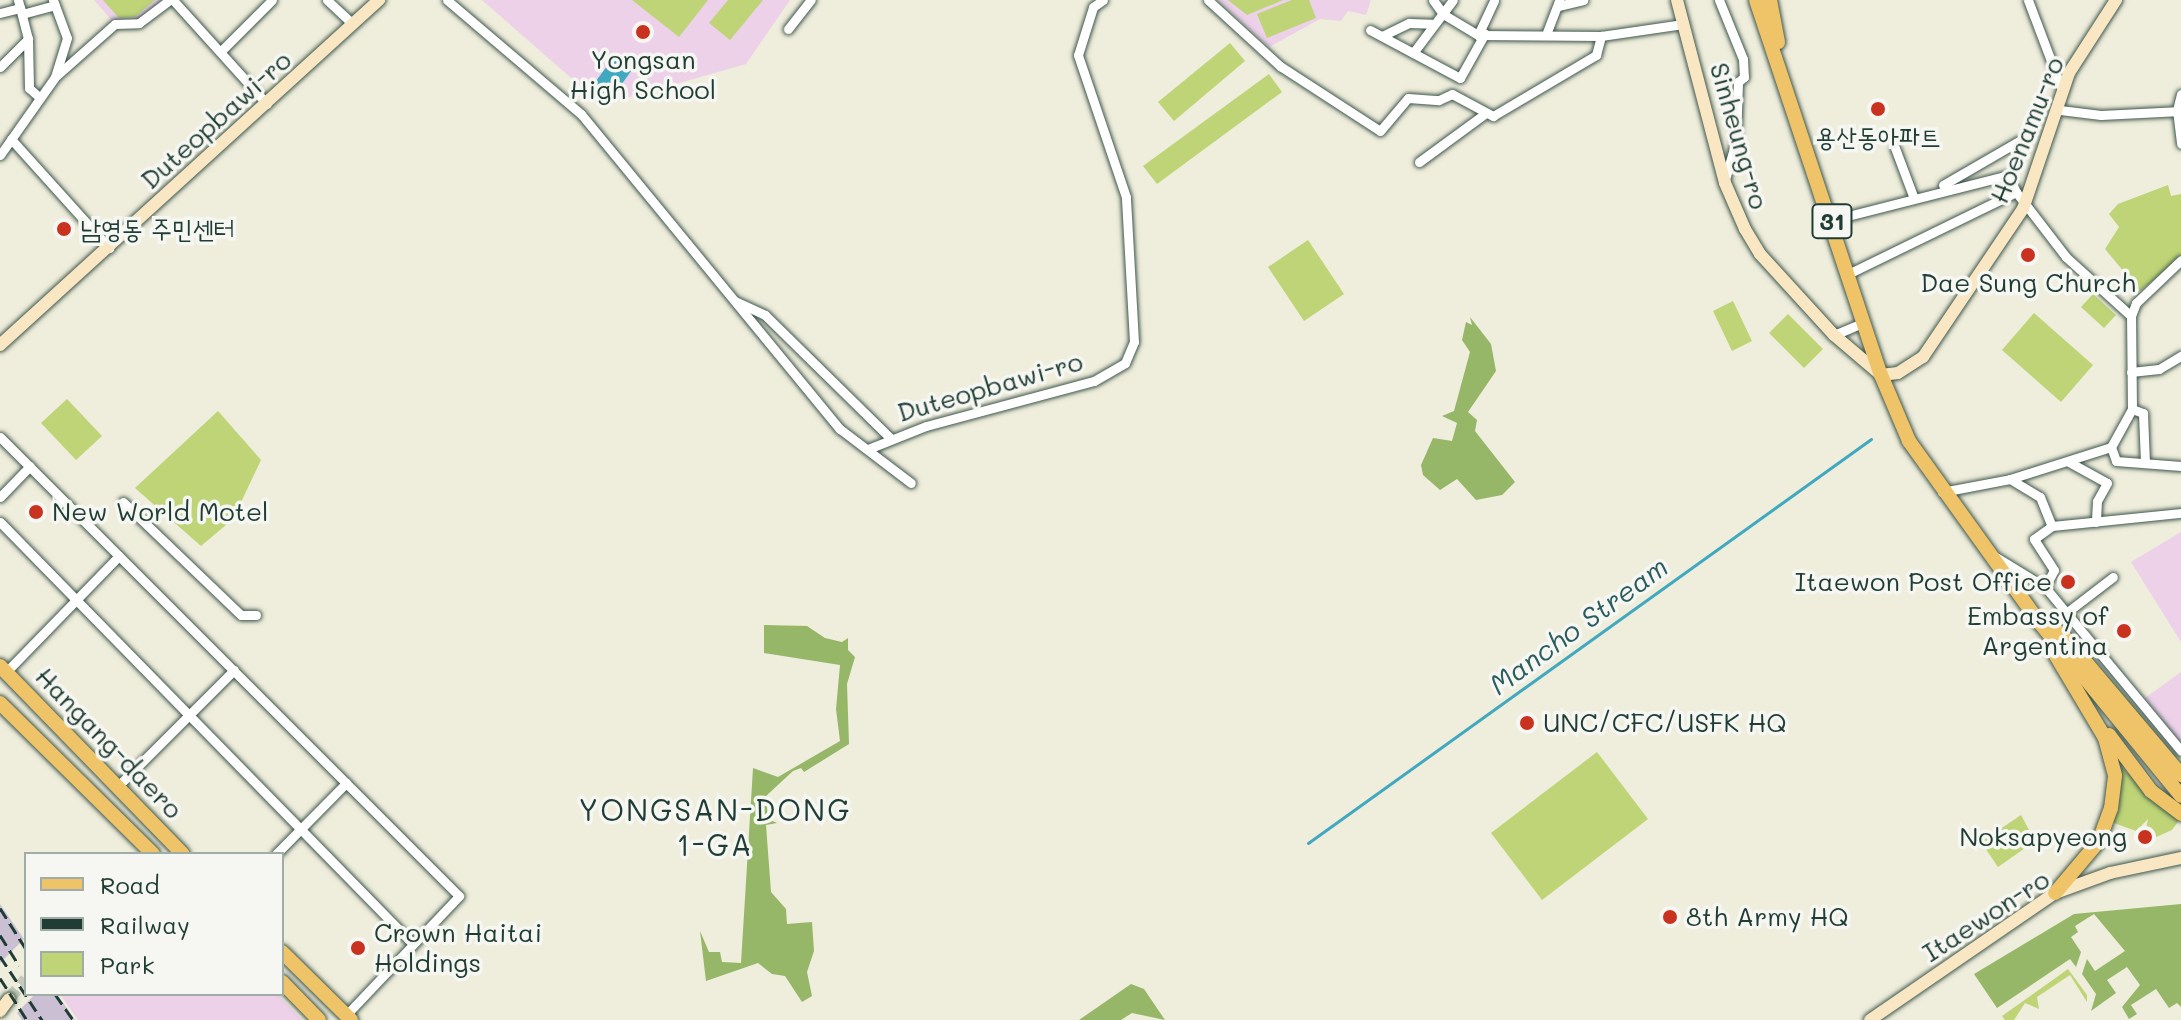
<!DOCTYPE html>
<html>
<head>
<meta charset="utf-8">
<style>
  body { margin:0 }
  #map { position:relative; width:2181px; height:1020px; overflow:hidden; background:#efeddb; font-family:Mali,"Poor Story",sans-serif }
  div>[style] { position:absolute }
  .built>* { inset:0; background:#ecd1e9 }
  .industrial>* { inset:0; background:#cbbfd4 }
  .green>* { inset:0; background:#bed477 }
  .forest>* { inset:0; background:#96b668 }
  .water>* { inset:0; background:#40a9c0 }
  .stream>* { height:3px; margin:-1.5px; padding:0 1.5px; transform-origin:1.5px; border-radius:1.5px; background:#40a9c0 }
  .secondary-tunnel>* { height:12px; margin-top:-6px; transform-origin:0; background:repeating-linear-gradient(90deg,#c5caba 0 12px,transparent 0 18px) }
  .roads { filter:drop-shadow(0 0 2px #3e574d) drop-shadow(0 0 2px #3e574d) }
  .street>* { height:9px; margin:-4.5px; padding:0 4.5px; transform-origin:4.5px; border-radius:4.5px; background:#fff }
  .secondary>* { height:12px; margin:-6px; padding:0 6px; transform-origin:6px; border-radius:6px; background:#f9e7c3 }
  .primary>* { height:14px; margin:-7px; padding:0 7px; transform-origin:7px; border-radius:7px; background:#efc469 }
  .rail>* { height:3px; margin-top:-1.5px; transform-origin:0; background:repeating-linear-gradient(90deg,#1f3d34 0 12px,transparent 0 18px) }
  .dots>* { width:22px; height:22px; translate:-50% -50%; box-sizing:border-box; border:4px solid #f6f6f2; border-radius:50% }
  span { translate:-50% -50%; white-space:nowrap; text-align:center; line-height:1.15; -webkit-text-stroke:7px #f6f6f2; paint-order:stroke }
  .shield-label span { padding:2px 6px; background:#f6f6f2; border:2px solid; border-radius:6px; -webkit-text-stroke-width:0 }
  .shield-label { font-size:24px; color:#1f3d34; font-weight:700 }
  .poi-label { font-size:26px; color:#1f3d34 }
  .left { translate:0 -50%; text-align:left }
  .right { translate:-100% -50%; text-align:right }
  .street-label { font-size:26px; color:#1f3d34 }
  .water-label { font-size:28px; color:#295d5e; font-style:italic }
  .quarter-label { font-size:30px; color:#1f3d34; letter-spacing:2px }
  .legend { position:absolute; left:24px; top:852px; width:260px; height:144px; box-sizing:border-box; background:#f6f6f2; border:2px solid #a0aca6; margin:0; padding:10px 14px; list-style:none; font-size:24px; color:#1f3d34 }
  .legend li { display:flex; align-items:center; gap:16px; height:40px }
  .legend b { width:40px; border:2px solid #a0aca6 }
</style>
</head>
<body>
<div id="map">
  <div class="built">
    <i style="clip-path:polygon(94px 0,162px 0,136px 22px,114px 23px)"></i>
    <i style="clip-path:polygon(482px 0,790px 0,746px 64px,602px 105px)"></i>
    <i style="clip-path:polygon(1218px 0,1371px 0,1366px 15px,1348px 11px,1341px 21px,1320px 19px,1269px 47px)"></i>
    <i style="clip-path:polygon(2181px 532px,2181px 642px,2131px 562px)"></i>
    <i style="clip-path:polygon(2181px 672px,2181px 743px,2145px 698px)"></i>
    <i style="clip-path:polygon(60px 994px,277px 994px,302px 1020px,78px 1020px)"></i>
  </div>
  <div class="industrial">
    <i style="clip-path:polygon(0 904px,24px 939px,0 963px)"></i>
    <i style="clip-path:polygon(35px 994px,57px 994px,75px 1020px,22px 1020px,17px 1013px)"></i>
  </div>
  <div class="green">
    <i style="clip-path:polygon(103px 0,155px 0,135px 17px,119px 18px)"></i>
    <i style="clip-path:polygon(632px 0,708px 0,679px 37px)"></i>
    <i style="clip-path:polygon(728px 0,763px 0,730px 40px,709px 23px)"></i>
    <i style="clip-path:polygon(1228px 0,1283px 0,1247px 15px)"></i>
    <i style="clip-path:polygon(1292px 0,1309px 0,1316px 18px,1267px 38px,1257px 14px)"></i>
    <i style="clip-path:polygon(1230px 43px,1245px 61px,1174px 121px,1158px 102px)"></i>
    <i style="clip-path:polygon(1269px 74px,1282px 92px,1157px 184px,1143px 166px)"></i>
    <i style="clip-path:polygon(2168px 185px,2171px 196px,2181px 194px,2181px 257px,2140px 291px,2105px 249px,2119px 227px,2109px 214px,2118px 204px)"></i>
    <i style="clip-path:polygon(1308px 240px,1344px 294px,1304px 321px,1268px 267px)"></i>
    <i style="clip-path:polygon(2093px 294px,2116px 315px,2104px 328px,2081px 307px)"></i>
    <i style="clip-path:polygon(1733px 301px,1752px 341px,1732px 351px,1713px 311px)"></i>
    <i style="clip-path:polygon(2034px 313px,2093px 365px,2061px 402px,2002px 350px)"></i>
    <i style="clip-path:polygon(1788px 314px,1823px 349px,1804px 368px,1769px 333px)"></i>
    <i style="clip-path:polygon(67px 399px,102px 436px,76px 460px,41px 423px)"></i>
    <i style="clip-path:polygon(218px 411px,261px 460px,233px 519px,201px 546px,135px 488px)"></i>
    <i style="clip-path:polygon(1597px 752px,1648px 819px,1542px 900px,1491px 833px)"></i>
    <i style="clip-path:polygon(2121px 767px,2180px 819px,2172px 830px,2154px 838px,2146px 829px,2148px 819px,2136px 831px,2111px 822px)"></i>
    <i style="clip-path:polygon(2021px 815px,2035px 841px,1998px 867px,1981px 842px)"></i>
    <i style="clip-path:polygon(2068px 969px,2087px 995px,2087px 1002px,2070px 975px,2037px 997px,2039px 1009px,2025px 1003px,2014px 1020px,2005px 1020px,2002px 1016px)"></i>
  </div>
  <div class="forest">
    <i style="clip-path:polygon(1470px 317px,1491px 344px,1496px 371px,1468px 412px,1477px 420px,1475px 431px,1515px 482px,1502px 495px,1476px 500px,1457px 479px,1440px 490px,1423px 475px,1421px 465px,1433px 438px,1452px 441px,1457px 423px,1442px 416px,1454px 411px,1470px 352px,1462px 340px,1466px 322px,1472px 325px)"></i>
    <i style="clip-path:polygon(764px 625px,807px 626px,825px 638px,842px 642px,848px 638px,848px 650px,855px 657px,847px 684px,849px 744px,804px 772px,801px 768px,793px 771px,766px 796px,768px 819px,777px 823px,766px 825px,771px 892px,786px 909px,787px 924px,812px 922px,814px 951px,807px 972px,812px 996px,802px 1002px,785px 976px,772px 974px,758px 963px,706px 981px,700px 931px,709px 952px,720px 952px,722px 962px,741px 963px,753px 768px,778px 777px,840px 741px,836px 709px,840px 665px,764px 653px)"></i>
    <i style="clip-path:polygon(2181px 904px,2181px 1007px,2177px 1003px,2169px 1008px,2156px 989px,2131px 1005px,2137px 1014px,2129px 1019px,2122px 1007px,2140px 985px,2127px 967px,2107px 980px,2116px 993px,2091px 1011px,2096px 994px,2082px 974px,2087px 959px,2095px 971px,2125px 951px,2094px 914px,2075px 926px,2078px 932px,2071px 937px,2081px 952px,2076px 967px,2070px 959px,1997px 1008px,1974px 974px,2074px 914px)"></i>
    <i style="clip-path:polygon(1131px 984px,1144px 989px,1165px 1020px,1132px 1013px,1121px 1020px,1079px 1020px)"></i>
  </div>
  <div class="water">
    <i style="clip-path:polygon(616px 54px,634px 67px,611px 99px,593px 85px)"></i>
  </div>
  <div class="stream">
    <i style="left:1308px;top:843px;width:693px;rotate:-35.66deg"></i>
  </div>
  <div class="secondary-tunnel">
    <i style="left:9px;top:999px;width:26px;rotate:-50deg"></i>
  </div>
  <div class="roads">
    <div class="street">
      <i style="left:18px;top:0;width:40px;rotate:75.6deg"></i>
      <i style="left:28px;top:39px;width:49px;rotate:88.8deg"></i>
      <i style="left:29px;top:88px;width:12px;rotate:42deg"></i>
      <i style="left:53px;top:0;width:40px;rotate:69.8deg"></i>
      <i style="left:67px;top:38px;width:41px;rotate:107.1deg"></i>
      <i style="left:173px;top:0;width:140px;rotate:47.9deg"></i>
      <i style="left:327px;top:0;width:35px;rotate:43deg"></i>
      <i style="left:447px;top:0;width:176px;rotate:40.4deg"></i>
      <i style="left:581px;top:114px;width:408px;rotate:50.6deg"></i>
      <i style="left:840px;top:429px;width:89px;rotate:37.3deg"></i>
      <i style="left:1208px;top:0;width:98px;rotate:42.5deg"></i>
      <i style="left:1280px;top:66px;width:119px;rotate:33deg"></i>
      <i style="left:1380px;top:131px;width:43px;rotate:-49.7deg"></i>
      <i style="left:1408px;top:98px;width:31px;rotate:4deg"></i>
      <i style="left:1439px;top:100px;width:14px;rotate:-25deg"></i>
      <i style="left:1452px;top:94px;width:47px;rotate:28.2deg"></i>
      <i style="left:1493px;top:116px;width:120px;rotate:-30.6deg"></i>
      <i style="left:1596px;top:55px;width:20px;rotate:-75deg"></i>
      <i style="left:1433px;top:0;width:17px;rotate:54deg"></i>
      <i style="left:1443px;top:14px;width:41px;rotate:31deg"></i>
      <i style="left:1478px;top:35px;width:123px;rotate:0.5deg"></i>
      <i style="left:1601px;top:36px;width:83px;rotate:-8.3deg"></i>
      <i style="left:1719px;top:0;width:64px;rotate:67.9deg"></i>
      <i style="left:1743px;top:59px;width:18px;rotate:87deg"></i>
      <i style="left:1744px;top:77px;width:8px;rotate:140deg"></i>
      <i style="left:1738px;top:82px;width:59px;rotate:91.9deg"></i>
      <i style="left:1736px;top:141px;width:40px;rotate:106deg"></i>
      <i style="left:2028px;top:0;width:96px;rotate:69.3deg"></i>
      <i style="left:1558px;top:6px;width:26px;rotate:-13deg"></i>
      <i style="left:0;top:13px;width:21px;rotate:-14deg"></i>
      <i style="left:22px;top:14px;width:34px;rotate:-15deg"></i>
      <i style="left:788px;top:29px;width:37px;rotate:-52deg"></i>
      <i style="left:1370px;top:30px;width:102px;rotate:28.1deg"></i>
      <i style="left:1460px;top:78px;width:51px;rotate:-60.9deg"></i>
      <i style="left:1547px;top:32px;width:34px;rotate:-69deg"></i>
      <i style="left:1478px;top:35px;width:38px;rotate:-65deg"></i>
      <i style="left:1382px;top:36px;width:30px;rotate:-26deg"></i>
      <i style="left:1409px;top:23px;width:23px;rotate:2deg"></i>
      <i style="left:221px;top:51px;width:72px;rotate:-45deg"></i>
      <i style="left:1413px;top:53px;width:66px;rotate:-53deg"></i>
      <i style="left:0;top:67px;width:40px;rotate:-45deg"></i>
      <i style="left:2181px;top:94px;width:16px;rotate:104deg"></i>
      <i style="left:2177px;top:110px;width:34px;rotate:83deg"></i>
      <i style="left:2060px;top:110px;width:41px;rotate:7deg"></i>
      <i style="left:2101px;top:115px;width:80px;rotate:-2.9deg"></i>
      <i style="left:11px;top:139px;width:147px;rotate:48deg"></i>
      <i style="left:1895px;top:148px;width:51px;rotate:69.4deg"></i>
      <i style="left:0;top:155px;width:95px;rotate:-54.8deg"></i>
      <i style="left:55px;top:77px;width:80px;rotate:-41.5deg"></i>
      <i style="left:115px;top:24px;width:24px;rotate:-2deg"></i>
      <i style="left:139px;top:23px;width:38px;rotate:-37deg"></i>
      <i style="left:1419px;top:162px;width:83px;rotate:-36.2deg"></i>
      <i style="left:1943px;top:185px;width:88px;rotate:-30.1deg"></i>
      <i style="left:1832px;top:220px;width:182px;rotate:-14.3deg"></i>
      <i style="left:2008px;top:175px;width:19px;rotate:65deg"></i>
      <i style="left:1850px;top:273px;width:185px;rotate:-26deg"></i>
      <i style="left:2016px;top:192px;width:82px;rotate:52.4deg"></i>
      <i style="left:2066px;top:257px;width:88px;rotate:42.2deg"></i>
      <i style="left:735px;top:301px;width:33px;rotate:25deg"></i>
      <i style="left:765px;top:315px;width:177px;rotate:44.5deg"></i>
      <i style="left:1834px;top:335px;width:33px;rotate:-23deg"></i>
      <i style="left:2131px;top:372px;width:28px;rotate:-6deg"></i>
      <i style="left:2159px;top:369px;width:26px;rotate:-31deg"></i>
      <i style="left:2132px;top:409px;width:12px;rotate:20deg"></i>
      <i style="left:2143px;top:413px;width:49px;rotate:87.7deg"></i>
      <i style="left:0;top:437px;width:649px;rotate:45deg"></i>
      <i style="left:459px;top:896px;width:164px;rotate:133.5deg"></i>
      <i style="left:2111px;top:447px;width:15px;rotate:70deg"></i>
      <i style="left:2116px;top:461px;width:65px;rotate:4.4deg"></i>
      <i style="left:868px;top:449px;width:62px;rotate:-21.6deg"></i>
      <i style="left:926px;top:426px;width:174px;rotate:-15deg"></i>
      <i style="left:1094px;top:381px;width:36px;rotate:-30deg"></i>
      <i style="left:1125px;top:363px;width:23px;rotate:-67deg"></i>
      <i style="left:1134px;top:342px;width:145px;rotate:-93.2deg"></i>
      <i style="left:1126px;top:197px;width:150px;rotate:-108.7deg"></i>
      <i style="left:1078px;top:55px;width:50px;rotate:-72.6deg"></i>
      <i style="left:1093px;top:7px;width:12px;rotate:-35deg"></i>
      <i style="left:2069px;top:462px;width:43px;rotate:28.9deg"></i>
      <i style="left:2107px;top:483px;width:21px;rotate:119deg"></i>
      <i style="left:2097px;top:501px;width:21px;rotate:93deg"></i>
      <i style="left:2010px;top:479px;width:35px;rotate:31deg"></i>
      <i style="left:2040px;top:497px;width:31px;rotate:68deg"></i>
      <i style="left:1942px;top:492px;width:69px;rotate:-10.8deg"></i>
      <i style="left:2010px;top:479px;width:106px;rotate:-17.6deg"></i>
      <i style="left:2111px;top:447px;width:43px;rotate:-61.1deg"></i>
      <i style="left:2132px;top:409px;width:93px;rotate:-90.6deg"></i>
      <i style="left:2131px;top:316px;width:14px;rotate:-69deg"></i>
      <i style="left:2136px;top:303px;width:62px;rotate:-43.7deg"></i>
      <i style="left:0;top:497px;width:43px;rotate:-45.9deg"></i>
      <i style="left:123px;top:502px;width:163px;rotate:43.8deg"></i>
      <i style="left:241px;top:615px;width:15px"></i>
      <i style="left:0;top:522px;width:589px;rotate:45.62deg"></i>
      <i style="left:1996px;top:557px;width:57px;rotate:31.5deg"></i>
      <i style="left:2045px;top:587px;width:213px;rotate:50.3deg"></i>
      <i style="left:2045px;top:587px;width:19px;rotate:-62deg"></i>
      <i style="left:2054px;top:570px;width:37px;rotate:-123deg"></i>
      <i style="left:2034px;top:539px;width:22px;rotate:-36deg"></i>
      <i style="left:2052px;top:526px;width:130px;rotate:-5.8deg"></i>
      <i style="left:2066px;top:613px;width:59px;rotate:-37.5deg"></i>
      <i style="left:6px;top:672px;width:162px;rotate:-45.8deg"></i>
      <i style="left:118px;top:786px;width:164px;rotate:-45deg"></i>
      <i style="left:276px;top:854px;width:100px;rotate:-45.4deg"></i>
    </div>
    <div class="secondary">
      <i style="left:1677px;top:0;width:189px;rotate:75.3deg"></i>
      <i style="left:1725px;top:183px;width:50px;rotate:66.5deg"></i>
      <i style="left:1745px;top:229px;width:29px;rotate:59deg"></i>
      <i style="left:1760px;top:254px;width:110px;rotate:47.6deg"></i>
      <i style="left:1834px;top:335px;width:62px;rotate:40.4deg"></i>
      <i style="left:1881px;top:375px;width:17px;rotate:-7deg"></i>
      <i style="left:1898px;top:373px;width:30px;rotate:-33deg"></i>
      <i style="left:1923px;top:357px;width:179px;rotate:-56deg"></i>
      <i style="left:2023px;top:209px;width:144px;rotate:-71.3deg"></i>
      <i style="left:2069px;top:73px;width:87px;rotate:-57.2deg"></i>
      <i style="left:0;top:345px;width:513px;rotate:-42.31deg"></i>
      <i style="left:0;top:1011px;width:15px;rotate:-53deg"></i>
      <i style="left:1870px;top:1020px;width:224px;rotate:-34.5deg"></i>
      <i style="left:2055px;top:893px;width:59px;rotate:-20deg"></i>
      <i style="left:2110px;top:873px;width:73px;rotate:-11.9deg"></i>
    </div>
    <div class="primary">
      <i style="left:1756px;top:0;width:395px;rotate:71.6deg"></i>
      <i style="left:1881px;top:375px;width:72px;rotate:67deg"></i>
      <i style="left:1909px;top:441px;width:224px;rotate:54.3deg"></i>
      <i style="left:2040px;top:623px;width:223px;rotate:50.8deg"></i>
      <i style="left:1770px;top:0;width:43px;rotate:79.2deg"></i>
      <i style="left:2044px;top:625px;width:20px;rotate:27deg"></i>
      <i style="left:2062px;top:634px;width:185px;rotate:49.8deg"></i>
      <i style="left:2052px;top:649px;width:104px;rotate:59.2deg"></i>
      <i style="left:2105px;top:738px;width:39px;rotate:75deg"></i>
      <i style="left:2115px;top:776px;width:32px;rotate:97deg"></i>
      <i style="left:2111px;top:808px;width:35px;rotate:110deg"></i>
      <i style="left:2099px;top:841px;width:68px;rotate:130.2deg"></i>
      <i style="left:0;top:666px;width:262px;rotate:45.8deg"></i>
      <i style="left:0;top:703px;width:215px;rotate:44.6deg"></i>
      <i style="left:2109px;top:735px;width:70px;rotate:53.1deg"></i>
      <i style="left:2151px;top:791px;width:38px;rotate:37deg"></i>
      <i style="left:282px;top:952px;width:97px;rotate:44.6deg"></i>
      <i style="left:282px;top:982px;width:53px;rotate:45.8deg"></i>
    </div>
  </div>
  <div class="rail">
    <i style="left:0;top:908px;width:49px;rotate:57.6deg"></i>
    <i style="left:0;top:935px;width:36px;rotate:58deg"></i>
    <i style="left:0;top:956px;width:77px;rotate:56.7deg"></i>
    <i style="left:0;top:978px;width:50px;rotate:57.3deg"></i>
    <i style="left:55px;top:994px;width:32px;rotate:55deg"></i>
  </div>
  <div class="dots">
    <i style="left:643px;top:32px;background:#c8321e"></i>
    <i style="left:1878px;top:109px;background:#c8321e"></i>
    <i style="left:64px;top:229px;background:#c8321e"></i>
    <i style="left:2028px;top:255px;background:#c8321e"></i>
    <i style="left:36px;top:512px;background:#c8321e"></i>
    <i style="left:2068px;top:582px;background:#c8321e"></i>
    <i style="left:2124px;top:631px;background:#c8321e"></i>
    <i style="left:1527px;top:723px;background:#c8321e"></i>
    <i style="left:2145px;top:837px;background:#c8321e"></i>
    <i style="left:1670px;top:917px;background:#c8321e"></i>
    <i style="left:358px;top:948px;background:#c8321e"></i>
  </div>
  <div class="shield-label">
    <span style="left:1832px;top:221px">31</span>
  </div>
  <div class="poi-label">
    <span style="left:643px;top:75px">Yongsan<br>High School</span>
    <span style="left:1878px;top:137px">용산동아파트</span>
    <span class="left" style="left:80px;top:229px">남영동 주민센터</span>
    <span style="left:2028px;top:283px">Dae Sung Church</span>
    <span class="left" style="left:52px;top:512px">New World Motel</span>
    <span class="right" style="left:2052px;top:582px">Itaewon Post Office</span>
    <span class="right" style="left:2108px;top:631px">Embassy of<br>Argentina</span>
    <span class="left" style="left:1543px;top:723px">UNC/CFC/USFK HQ</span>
    <span class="right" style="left:2127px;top:837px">Noksapyeong</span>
    <span class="left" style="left:1686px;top:917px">8th Army HQ</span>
    <span class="left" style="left:374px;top:948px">Crown Haitai<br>Holdings</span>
  </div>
  <div class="street-label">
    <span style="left:216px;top:120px;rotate:-42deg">Duteopbawi-ro</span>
    <span style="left:2027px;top:130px;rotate:-68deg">Hoenamu-ro</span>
    <span style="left:1739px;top:136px;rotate:74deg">Sinheung-ro</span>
    <span style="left:990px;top:387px;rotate:-16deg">Duteopbawi-ro</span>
    <span style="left:109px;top:743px;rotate:46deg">Hangang-daero</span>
    <span style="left:1986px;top:916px;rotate:-33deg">Itaewon-ro</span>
  </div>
  <div class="water-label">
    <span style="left:1578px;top:625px;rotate:-36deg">Mancho Stream</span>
  </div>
  <div class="quarter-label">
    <span style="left:715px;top:826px">YONGSAN-DONG<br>1-GA</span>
  </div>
  <ul class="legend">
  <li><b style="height:10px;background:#efc469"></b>Road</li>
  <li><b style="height:10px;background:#1f3d34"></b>Railway</li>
  <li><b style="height:22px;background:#bed477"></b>Park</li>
  </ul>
</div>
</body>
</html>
